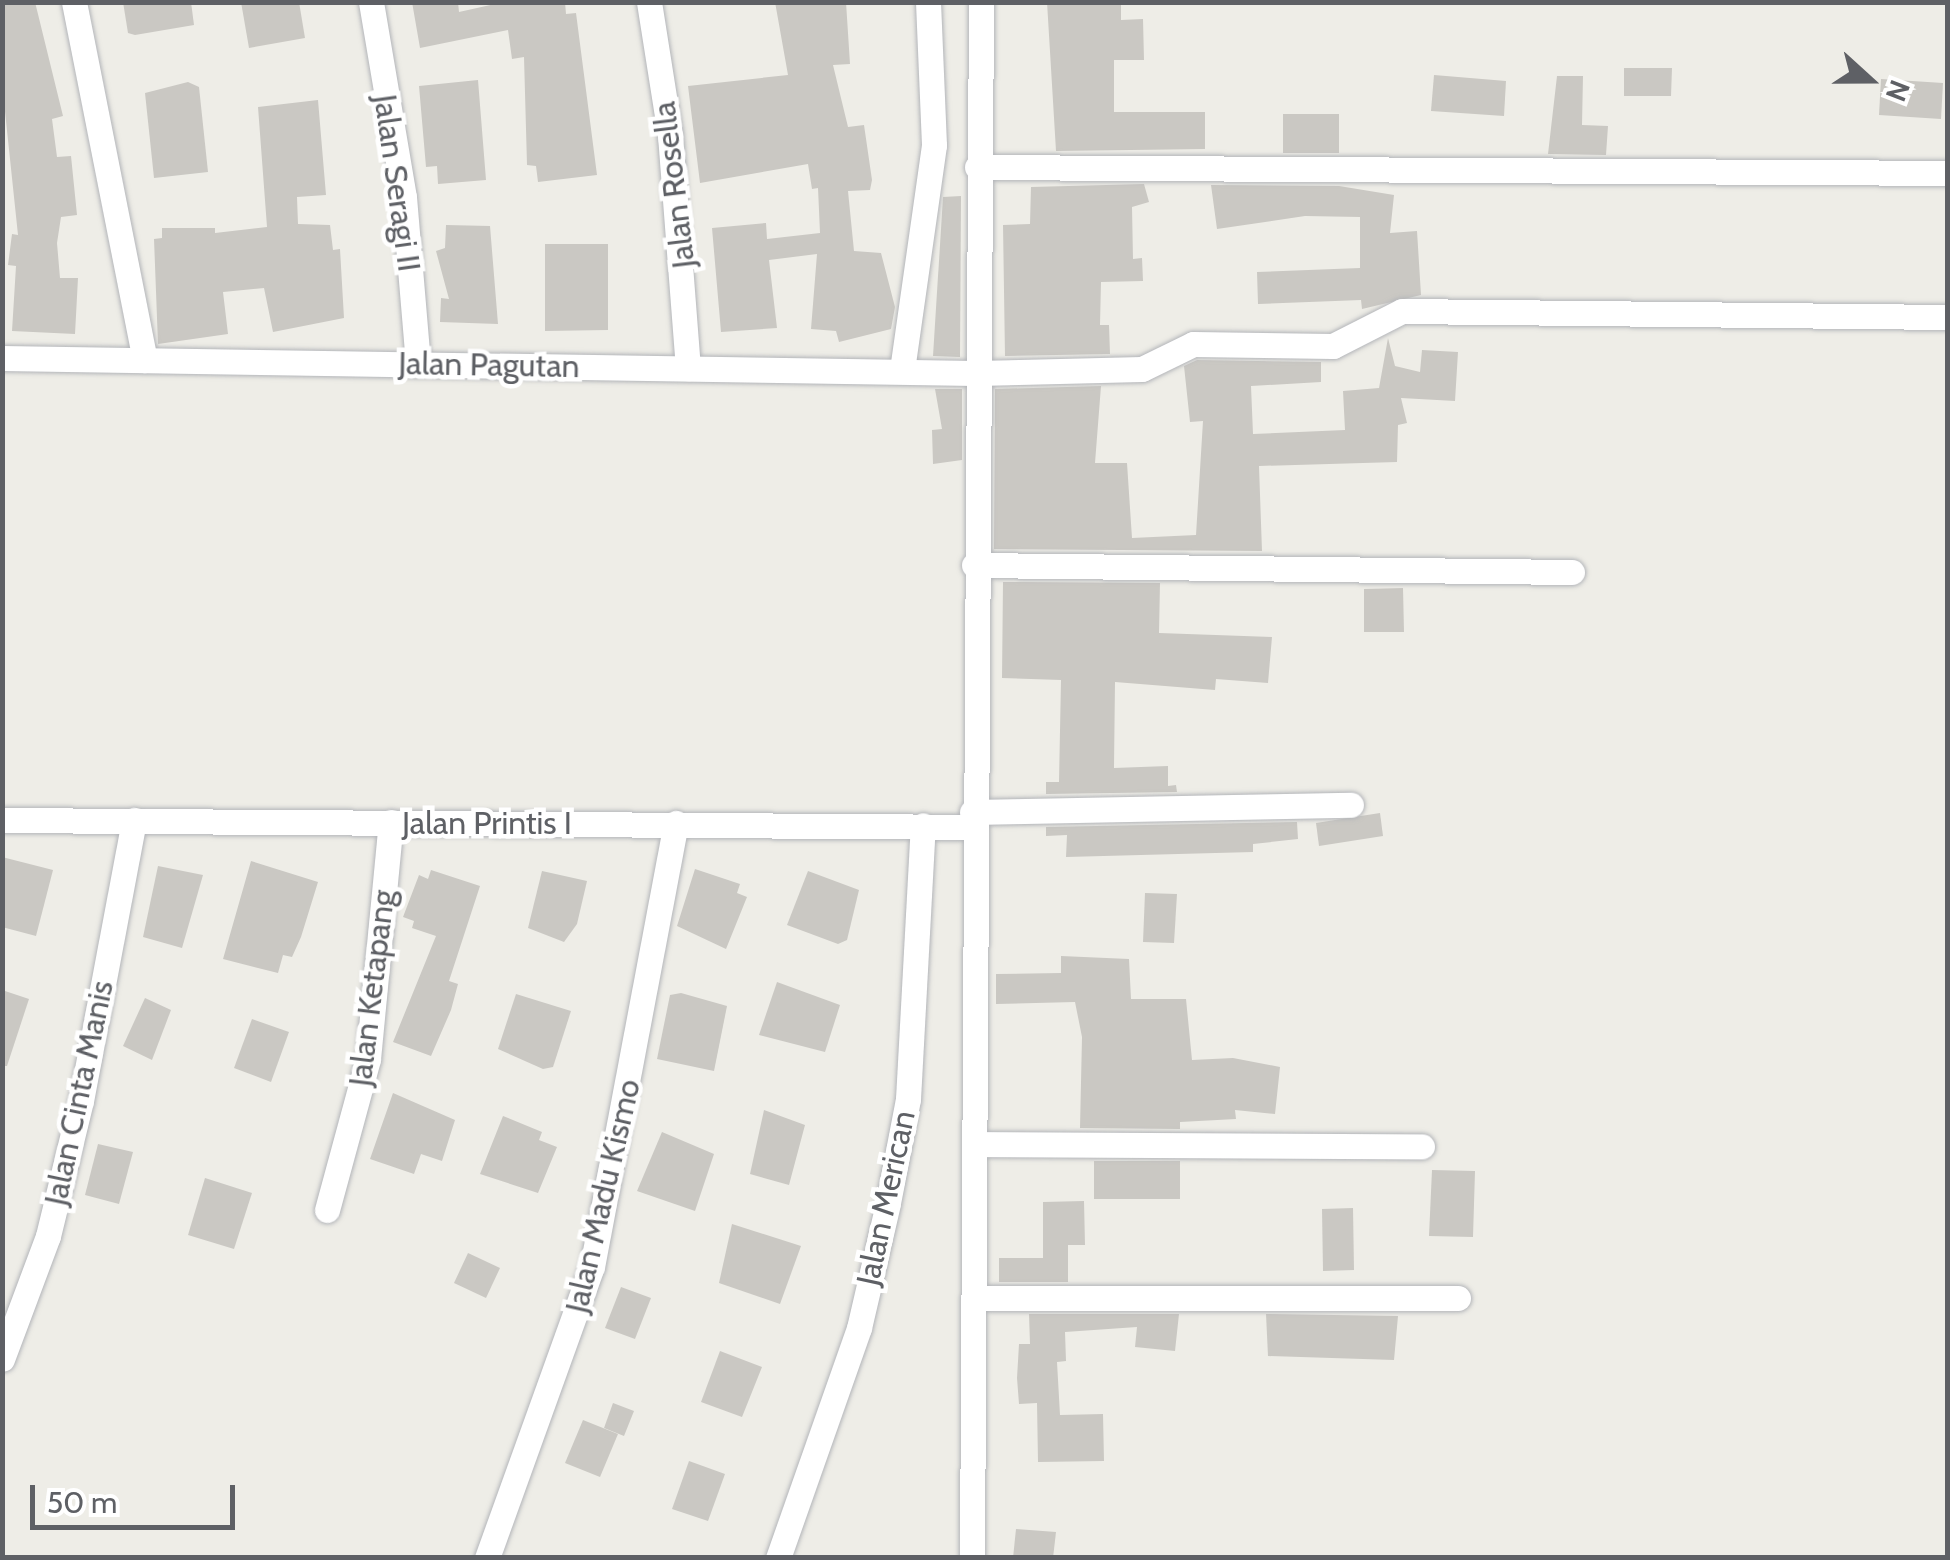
<!DOCTYPE html>
<html>
<head>
<meta charset="utf-8">
<style>
  body { margin:0 }
  #map { position:relative; width:1950px; height:1560px; overflow:hidden; background:#eeede7; font-family:Cabin,sans-serif }
  div>[style] { position:absolute }
  .building>* { inset:0; background:#cac8c3 }
  .roads { filter:drop-shadow(0 0 2px #b3b5b9) drop-shadow(0 0 2px #b3b5b9) }
  .minor>* { height:25px; margin:-12.5px; padding:0 12.5px; transform-origin:12.5px; border-radius:12.5px; background:#fff }
  span { translate:-50% -50%; white-space:nowrap; text-align:center; line-height:1.15; -webkit-text-stroke:9px #fff; paint-order:stroke }
  .street-label { font-size:32px; color:#5e6065 }
  .frame { position:absolute; inset:0; border:5px solid #5e6065; pointer-events:none }
  .north { position:absolute; left:1820px; top:30px; width:100px; height:100px; -webkit-text-stroke:8px #fff; paint-order:stroke; rotate:111deg; font-size:28px; font-weight:700; line-height:40px; text-align:center; color:#5e6065 }
  .north::after { content:''; display:block; margin:auto; width:35px; height:45px; background:#5e6065; clip-path:polygon(50% 0,100% 100%,50% 72%,0 100%) }
  .scale { position:absolute; left:30px; top:1485px; width:205px; height:45px; box-sizing:border-box; border:5px solid #5e6065; border-top:0; padding-left:12px; font-size:30px; line-height:35px; white-space:nowrap; color:#5e6065; -webkit-text-stroke:8px #fff; paint-order:stroke }
</style>
</head>
<body>
<div id="map">
  <div class="building">
    <i style="clip-path:polygon(2px 2px,35px 2px,63px 116px,52px 119px,57px 157px,71px 156px,77px 215px,61px 217px,57px 243px,60px 278px,78px 278px,75px 334px,12px 331px,16px 266px,8px 265px,12px 234px,18px 235px,2px 83px)"></i>
    <i style="clip-path:polygon(123px 2px,191px 2px,194px 25px,135px 35px,128px 33px)"></i>
    <i style="clip-path:polygon(241px 2px,299px 2px,305px 38px,249px 48px)"></i>
    <i style="clip-path:polygon(412px 2px,458px 2px,459px 12px,504px 2px,565px 2px,566px 14px,576px 13px,597px 175px,538px 182px,536px 166px,527px 165px,524px 57px,512px 59px,508px 30px,420px 48px)"></i>
    <i style="clip-path:polygon(775px 2px,846px 2px,850px 64px,833px 65px,848px 127px,864px 125px,872px 180px,870px 190px,848px 191px,854px 251px,881px 253px,895px 307px,891px 329px,839px 342px,836px 331px,811px 329px,817px 254px,769px 260px,777px 328px,721px 332px,712px 228px,766px 223px,767px 239px,820px 233px,818px 188px,812px 189px,808px 164px,700px 183px,688px 86px,788px 75px)"></i>
    <i style="clip-path:polygon(1047px 2px,1121px 2px,1121px 20px,1143px 19px,1144px 60px,1114px 60px,1114px 112px,1205px 112px,1205px 149px,1056px 151px)"></i>
    <i style="clip-path:polygon(1624px 68px,1672px 68px,1671px 96px,1624px 96px)"></i>
    <i style="clip-path:polygon(1434px 75px,1506px 81px,1504px 116px,1431px 111px)"></i>
    <i style="clip-path:polygon(1557px 76px,1583px 76px,1582px 125px,1608px 126px,1606px 155px,1548px 154px)"></i>
    <i style="clip-path:polygon(1881px 79px,1943px 83px,1941px 119px,1879px 115px)"></i>
    <i style="clip-path:polygon(478px 80px,486px 180px,438px 184px,437px 166px,426px 167px,419px 86px)"></i>
    <i style="clip-path:polygon(188px 82px,199px 87px,208px 172px,154px 178px,145px 93px)"></i>
    <i style="clip-path:polygon(318px 100px,326px 195px,297px 197px,298px 224px,330px 225px,333px 250px,340px 249px,344px 318px,273px 332px,264px 288px,223px 292px,228px 334px,158px 344px,154px 239px,162px 238px,162px 228px,215px 228px,215px 233px,267px 227px,258px 107px)"></i>
    <i style="clip-path:polygon(1283px 114px,1339px 114px,1339px 153px,1283px 153px)"></i>
    <i style="clip-path:polygon(1144px 184px,1149px 202px,1132px 207px,1133px 259px,1142px 258px,1143px 281px,1101px 282px,1100px 325px,1109px 325px,1110px 354px,1005px 356px,1003px 225px,1030px 224px,1031px 187px)"></i>
    <i style="clip-path:polygon(1211px 185px,1339px 186px,1394px 195px,1390px 233px,1417px 231px,1421px 295px,1362px 309px,1361px 300px,1258px 304px,1257px 272px,1360px 268px,1360px 217px,1305px 216px,1217px 229px)"></i>
    <i style="clip-path:polygon(961px 196px,960px 357px,933px 356px,943px 197px)"></i>
    <i style="clip-path:polygon(446px 225px,490px 226px,498px 324px,440px 322px,441px 298px,449px 299px,436px 251px,445px 248px)"></i>
    <i style="clip-path:polygon(545px 244px,608px 244px,608px 330px,545px 331px)"></i>
    <i style="clip-path:polygon(1388px 338px,1395px 366px,1420px 372px,1422px 350px,1458px 352px,1455px 401px,1401px 398px,1407px 423px,1398px 425px,1397px 462px,1259px 466px,1262px 551px,994px 549px,995px 389px,1101px 386px,1095px 463px,1127px 463px,1132px 538px,1196px 535px,1203px 421px,1190px 422px,1184px 366px,1197px 360px,1321px 362px,1321px 382px,1251px 386px,1253px 434px,1345px 430px,1343px 391px,1379px 388px)"></i>
    <i style="clip-path:polygon(935px 389px,962px 389px,962px 460px,933px 464px,932px 430px,942px 429px)"></i>
    <i style="clip-path:polygon(1003px 582px,1160px 583px,1159px 633px,1272px 637px,1268px 683px,1216px 679px,1215px 690px,1115px 682px,1114px 768px,1168px 766px,1168px 786px,1176px 785px,1177px 792px,1046px 794px,1046px 782px,1059px 782px,1061px 680px,1002px 678px)"></i>
    <i style="clip-path:polygon(1403px 588px,1404px 632px,1364px 632px,1364px 589px)"></i>
    <i style="clip-path:polygon(1380px 813px,1383px 836px,1319px 846px,1316px 823px)"></i>
    <i style="clip-path:polygon(1297px 822px,1298px 839px,1253px 844px,1253px 852px,1066px 857px,1067px 835px,1046px 836px,1046px 827px)"></i>
    <i style="clip-path:polygon(2px 857px,53px 870px,36px 936px,2px 927px)"></i>
    <i style="clip-path:polygon(251px 861px,318px 882px,301px 937px,292px 957px,283px 955px,278px 973px,223px 959px)"></i>
    <i style="clip-path:polygon(158px 866px,203px 875px,182px 948px,143px 937px)"></i>
    <i style="clip-path:polygon(695px 869px,740px 884px,737px 893px,747px 897px,726px 949px,677px 926px)"></i>
    <i style="clip-path:polygon(431px 870px,480px 886px,449px 981px,458px 984px,451px 1010px,431px 1056px,393px 1042px,436px 936px,412px 928px,414px 921px,403px 917px,419px 875px,428px 879px)"></i>
    <i style="clip-path:polygon(542px 871px,587px 881px,577px 924px,564px 942px,528px 928px)"></i>
    <i style="clip-path:polygon(808px 871px,859px 890px,847px 940px,838px 944px,787px 925px)"></i>
    <i style="clip-path:polygon(1145px 893px,1177px 894px,1174px 943px,1143px 942px)"></i>
    <i style="clip-path:polygon(1061px 956px,1129px 959px,1131px 999px,1186px 999px,1192px 1060px,1233px 1058px,1280px 1067px,1275px 1114px,1235px 1110px,1236px 1119px,1180px 1122px,1180px 1129px,1080px 1128px,1082px 1037px,1075px 1002px,996px 1004px,996px 974px,1061px 973px)"></i>
    <i style="clip-path:polygon(777px 982px,840px 1005px,825px 1052px,759px 1035px)"></i>
    <i style="clip-path:polygon(2px 990px,29px 999px,7px 1066px,2px 1066px)"></i>
    <i style="clip-path:polygon(681px 993px,727px 1006px,714px 1071px,657px 1059px,670px 995px)"></i>
    <i style="clip-path:polygon(516px 994px,571px 1011px,553px 1067px,543px 1069px,498px 1049px)"></i>
    <i style="clip-path:polygon(145px 998px,171px 1010px,152px 1060px,123px 1046px)"></i>
    <i style="clip-path:polygon(252px 1019px,289px 1032px,271px 1082px,234px 1068px)"></i>
    <i style="clip-path:polygon(393px 1093px,455px 1120px,442px 1161px,421px 1154px,414px 1174px,370px 1159px)"></i>
    <i style="clip-path:polygon(764px 1110px,805px 1125px,789px 1185px,750px 1174px)"></i>
    <i style="clip-path:polygon(503px 1116px,542px 1132px,539px 1140px,557px 1147px,538px 1193px,480px 1174px)"></i>
    <i style="clip-path:polygon(662px 1132px,714px 1154px,695px 1211px,637px 1191px)"></i>
    <i style="clip-path:polygon(98px 1144px,133px 1152px,119px 1204px,85px 1195px)"></i>
    <i style="clip-path:polygon(1094px 1161px,1180px 1161px,1180px 1199px,1094px 1199px)"></i>
    <i style="clip-path:polygon(1432px 1170px,1475px 1171px,1473px 1237px,1429px 1236px)"></i>
    <i style="clip-path:polygon(205px 1178px,252px 1193px,234px 1249px,188px 1235px)"></i>
    <i style="clip-path:polygon(1084px 1201px,1085px 1245px,1068px 1245px,1068px 1282px,999px 1282px,999px 1258px,1043px 1258px,1043px 1202px)"></i>
    <i style="clip-path:polygon(1353px 1208px,1354px 1270px,1323px 1271px,1322px 1209px)"></i>
    <i style="clip-path:polygon(732px 1224px,801px 1246px,780px 1304px,719px 1283px)"></i>
    <i style="clip-path:polygon(468px 1253px,500px 1268px,486px 1298px,454px 1283px)"></i>
    <i style="clip-path:polygon(621px 1287px,651px 1298px,635px 1339px,605px 1328px)"></i>
    <i style="clip-path:polygon(1029px 1314px,1179px 1314px,1175px 1351px,1135px 1347px,1137px 1327px,1065px 1332px,1066px 1361px,1057px 1362px,1060px 1415px,1103px 1414px,1104px 1461px,1038px 1462px,1037px 1403px,1019px 1404px,1017px 1378px,1019px 1344px,1030px 1344px)"></i>
    <i style="clip-path:polygon(1266px 1314px,1398px 1316px,1394px 1360px,1268px 1356px)"></i>
    <i style="clip-path:polygon(720px 1351px,762px 1367px,742px 1417px,701px 1402px)"></i>
    <i style="clip-path:polygon(613px 1403px,634px 1411px,624px 1436px,604px 1428px)"></i>
    <i style="clip-path:polygon(583px 1420px,618px 1434px,600px 1477px,565px 1463px)"></i>
    <i style="clip-path:polygon(689px 1461px,725px 1474px,708px 1521px,672px 1509px)"></i>
    <i style="clip-path:polygon(1016px 1529px,1056px 1532px,1053px 1558px,1013px 1558px)"></i>
  </div>
  <div class="roads">
    <div class="minor">
      <i style="left:74px;top:2px;width:365px;rotate:78.8deg"></i>
      <i style="left:371px;top:2px;width:198px;rotate:80.4deg"></i>
      <i style="left:404px;top:197px;width:168px;rotate:85.2deg"></i>
      <i style="left:649px;top:2px;width:135px;rotate:81deg"></i>
      <i style="left:670px;top:135px;width:234px;rotate:85.6deg"></i>
      <i style="left:977px;top:167px;width:971px;rotate:0.35deg"></i>
      <i style="left:2px;top:358px;width:973px;rotate:0.88deg"></i>
      <i style="left:975px;top:373px;width:167px;rotate:-1.4deg"></i>
      <i style="left:1142px;top:369px;width:57px;rotate:-26.1deg"></i>
      <i style="left:1193px;top:344px;width:140px;rotate:0.8deg"></i>
      <i style="left:1333px;top:346px;width:77px;rotate:-26.9deg"></i>
      <i style="left:1402px;top:311px;width:546px;rotate:0.63deg"></i>
      <i style="left:902px;top:370px;width:227px;rotate:-81.9deg"></i>
      <i style="left:934px;top:145px;width:143px;rotate:-92.4deg"></i>
      <i style="left:974px;top:565px;width:598px;rotate:0.67deg"></i>
      <i style="left:972px;top:812px;width:379px;rotate:-1.1deg"></i>
      <i style="left:2px;top:820px;width:970px;rotate:0.41deg"></i>
      <i style="left:975px;top:1144px;width:447px;rotate:0.3deg"></i>
      <i style="left:327px;top:1210px;width:156px;rotate:-74.8deg"></i>
      <i style="left:368px;top:1059px;width:238px;rotate:-84.5deg"></i>
      <i style="left:974px;top:1298px;width:484px"></i>
      <i style="left:2px;top:1359px;width:131px;rotate:-69.5deg"></i>
      <i style="left:48px;top:1236px;width:139px;rotate:-76.3deg"></i>
      <i style="left:81px;top:1101px;width:286px;rotate:-79.3deg"></i>
      <i style="left:487px;top:1558px;width:309px;rotate:-70.2deg"></i>
      <i style="left:592px;top:1267px;width:452px;rotate:-79.3deg"></i>
      <i style="left:778px;top:1558px;width:244px;rotate:-70.6deg"></i>
      <i style="left:859px;top:1328px;width:128px;rotate:-76.9deg"></i>
      <i style="left:888px;top:1203px;width:106px;rotate:-79.1deg"></i>
      <i style="left:908px;top:1099px;width:274px;rotate:-86.9deg"></i>
      <i style="left:972px;top:1558px;width:1556px;rotate:-89.67deg"></i>
    </div>
  </div>
  <div class="street-label">
    <span style="left:397px;top:183px;rotate:82deg">Jalan Seragi II</span>
    <span style="left:674px;top:185px;rotate:-97deg">Jalan Rosella</span>
    <span style="left:489px;top:365px;rotate:1deg">Jalan Pagutan</span>
    <span style="left:487px;top:823px">Jalan Printis I</span>
    <span style="left:372px;top:988px;rotate:-83deg">Jalan Ketapang</span>
    <span style="left:79px;top:1093px;rotate:-78deg">Jalan Cinta Manis</span>
    <span style="left:603px;top:1196px;rotate:-77deg">Jalan Madu Kismo</span>
    <span style="left:886px;top:1198px;rotate:-78deg">Jalan Merican</span>
  </div>
  <div class="frame"></div>
  <div class="north">N</div>
  <div class="scale">50 m</div>
</div>
</body>
</html>
